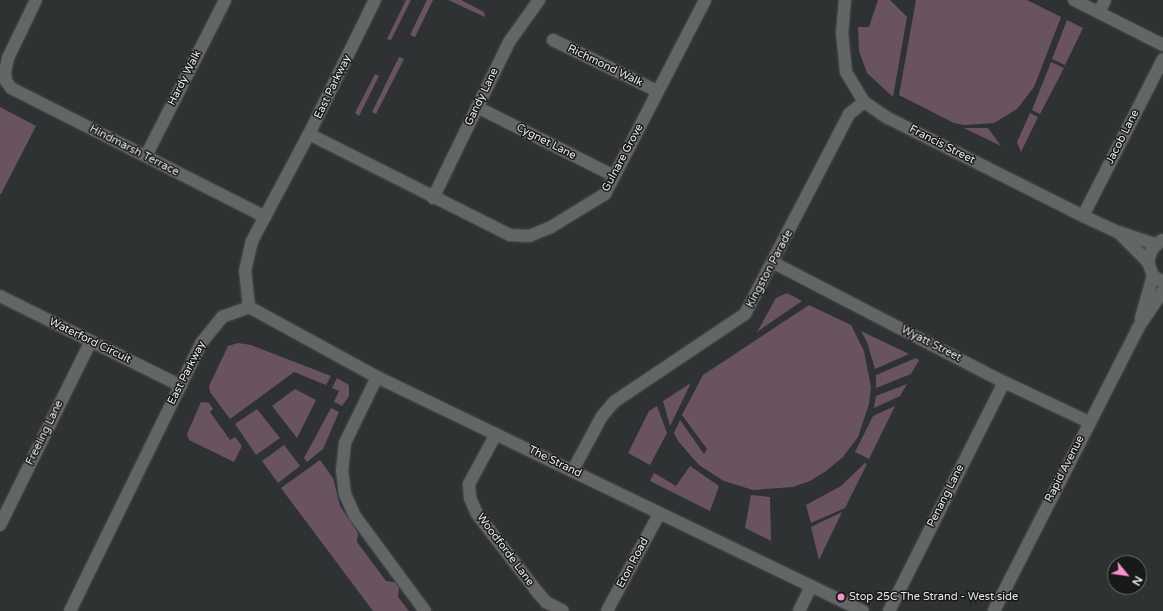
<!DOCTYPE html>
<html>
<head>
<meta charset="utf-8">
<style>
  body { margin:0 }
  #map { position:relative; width:1163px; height:611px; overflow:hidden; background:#2f3232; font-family:"Varela Round",sans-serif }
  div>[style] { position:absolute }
  .green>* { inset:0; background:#6a5360 }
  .roads { filter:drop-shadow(0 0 1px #4d5050) drop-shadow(0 0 1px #4d5050) }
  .street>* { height:12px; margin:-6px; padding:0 6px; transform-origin:6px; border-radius:6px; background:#626665 }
  .dots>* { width:11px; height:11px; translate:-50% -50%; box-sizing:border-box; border:2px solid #181a19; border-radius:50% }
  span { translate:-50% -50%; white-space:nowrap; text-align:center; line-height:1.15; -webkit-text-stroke:3px #181a19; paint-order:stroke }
  .street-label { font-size:11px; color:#e8eaea }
  .poi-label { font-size:11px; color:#e8eaea }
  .left { translate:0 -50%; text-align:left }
  .north { position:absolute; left:1107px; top:555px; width:40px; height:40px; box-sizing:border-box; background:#181a19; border:1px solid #6b6d6d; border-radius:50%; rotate:120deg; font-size:11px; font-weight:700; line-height:16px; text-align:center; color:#e8eaea }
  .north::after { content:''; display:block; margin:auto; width:14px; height:18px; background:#f790cd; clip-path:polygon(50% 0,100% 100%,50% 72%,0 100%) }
</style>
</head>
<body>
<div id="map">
  <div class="green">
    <i style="clip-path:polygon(406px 0,411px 0,391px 40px,387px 39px)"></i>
    <i style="clip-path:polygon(427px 0,433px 0,415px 37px,410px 35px)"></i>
    <i style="clip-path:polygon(448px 0,461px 0,484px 12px,485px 17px)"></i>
    <i style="clip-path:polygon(878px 0,890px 0,907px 17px,893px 97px,867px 73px,859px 51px,858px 27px,869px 27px)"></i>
    <i style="clip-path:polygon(916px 0,1027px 0,1061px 17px,1034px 87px,1017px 109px,994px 123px,965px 125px,954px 123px,899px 95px)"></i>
    <i style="clip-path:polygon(1067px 20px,1083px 28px,1065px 65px,1052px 59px)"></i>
    <i style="clip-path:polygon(399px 57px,404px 59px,376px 114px,372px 112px)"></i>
    <i style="clip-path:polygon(1051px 62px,1064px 68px,1040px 114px,1032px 110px)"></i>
    <i style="clip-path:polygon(375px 74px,379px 76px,359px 116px,355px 113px)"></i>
    <i style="clip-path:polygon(0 107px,36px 126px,1px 194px,0 194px)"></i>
    <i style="clip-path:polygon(1030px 113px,1038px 117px,1021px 152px,1017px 142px)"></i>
    <i style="clip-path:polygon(964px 128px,988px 128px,1001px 146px)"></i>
    <i style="clip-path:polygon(787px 293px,802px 301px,757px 332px,776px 298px)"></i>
    <i style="clip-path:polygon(809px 305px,851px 325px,864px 351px,871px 387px,869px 404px,858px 437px,843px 457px,826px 471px,810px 481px,793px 487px,753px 490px,724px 481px,699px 465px,678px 441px,674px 433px,680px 420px,704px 454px,707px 449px,682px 415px,703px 375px)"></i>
    <i style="clip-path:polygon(861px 331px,909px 354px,875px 369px,867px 342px)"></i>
    <i style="clip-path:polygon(238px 343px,251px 345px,331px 376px,326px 385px,294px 372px,230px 419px,210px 392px,209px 386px,228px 346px)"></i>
    <i style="clip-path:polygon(916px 358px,919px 360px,911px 374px,876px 388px,876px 375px)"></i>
    <i style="clip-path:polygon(337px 378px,349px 385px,349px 396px,342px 406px,334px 402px,339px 391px,332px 388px)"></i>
    <i style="clip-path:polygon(691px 383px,670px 426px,663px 401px)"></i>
    <i style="clip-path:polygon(907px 384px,900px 396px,874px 408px,876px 396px)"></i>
    <i style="clip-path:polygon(295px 389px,316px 400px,297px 438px,272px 406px)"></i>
    <i style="clip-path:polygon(201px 402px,209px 403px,213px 409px,210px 412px,230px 440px,235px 437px,242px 446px,234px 462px,189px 440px,187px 434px)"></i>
    <i style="clip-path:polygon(657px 406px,667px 433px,650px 465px,628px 453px,649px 411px)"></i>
    <i style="clip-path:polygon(895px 406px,869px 459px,855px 452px,873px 416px)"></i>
    <i style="clip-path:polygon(331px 408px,339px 412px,323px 449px,307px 462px,304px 458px)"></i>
    <i style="clip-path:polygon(257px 409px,280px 438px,256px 455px,235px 424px)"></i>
    <i style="clip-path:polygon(284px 445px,300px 466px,278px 483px,262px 461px)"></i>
    <i style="clip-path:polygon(320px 460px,333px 478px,340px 506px,358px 533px,357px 542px,386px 581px,395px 582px,399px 588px,398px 597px,409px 611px,373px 611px,281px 488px)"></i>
    <i style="clip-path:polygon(865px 463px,867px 464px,845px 508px,811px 523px,806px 505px,841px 486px)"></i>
    <i style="clip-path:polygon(690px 466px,719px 486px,710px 511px,650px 481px,654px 473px,676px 486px)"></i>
    <i style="clip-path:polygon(751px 495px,770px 497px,771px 541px,745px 528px)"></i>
    <i style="clip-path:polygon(842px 512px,819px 560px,811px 527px)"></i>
  </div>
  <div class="roads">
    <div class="street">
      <i style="left:36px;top:0;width:64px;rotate:115.8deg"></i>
      <i style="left:8px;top:58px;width:14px;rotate:102deg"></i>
      <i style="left:5px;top:72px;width:9px;rotate:84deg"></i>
      <i style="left:6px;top:81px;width:9px;rotate:54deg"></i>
      <i style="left:11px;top:88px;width:285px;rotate:26.9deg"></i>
      <i style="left:845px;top:0;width:32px;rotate:95deg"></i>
      <i style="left:842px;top:32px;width:40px;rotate:84.3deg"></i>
      <i style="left:846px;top:72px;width:35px;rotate:59deg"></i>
      <i style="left:864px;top:102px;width:29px;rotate:34deg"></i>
      <i style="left:888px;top:118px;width:218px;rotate:26.7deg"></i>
      <i style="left:1083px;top:216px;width:38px;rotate:25deg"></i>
      <i style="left:1118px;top:232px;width:40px;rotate:18deg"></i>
      <i style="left:1074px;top:0;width:100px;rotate:26.8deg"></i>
      <i style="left:1099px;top:12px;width:13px;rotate:-63deg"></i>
      <i style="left:553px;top:40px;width:116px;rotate:26.1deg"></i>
      <i style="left:477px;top:107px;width:153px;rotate:26.7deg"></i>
      <i style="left:309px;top:134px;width:225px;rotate:26.7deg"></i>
      <i style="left:510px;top:235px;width:19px;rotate:3deg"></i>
      <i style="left:529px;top:236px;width:24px;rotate:-22deg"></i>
      <i style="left:551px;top:227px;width:63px;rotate:-31.4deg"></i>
      <i style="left:605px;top:194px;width:218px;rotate:-62.7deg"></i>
      <i style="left:146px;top:156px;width:175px;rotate:-63.1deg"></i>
      <i style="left:433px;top:198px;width:174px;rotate:-64deg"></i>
      <i style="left:509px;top:42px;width:52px;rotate:-54.5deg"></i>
      <i style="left:1083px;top:216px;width:176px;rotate:-63deg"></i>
      <i style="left:1120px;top:234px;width:40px;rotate:45deg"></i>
      <i style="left:1162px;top:240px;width:13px;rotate:138deg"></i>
      <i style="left:1152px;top:249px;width:14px;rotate:107deg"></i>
      <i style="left:1148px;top:262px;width:15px;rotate:70deg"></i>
      <i style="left:1153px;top:276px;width:12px;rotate:31deg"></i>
      <i style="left:774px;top:263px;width:259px;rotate:27.4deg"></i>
      <i style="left:1004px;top:382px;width:94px;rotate:25.2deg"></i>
      <i style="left:0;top:296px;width:202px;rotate:26.4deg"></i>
      <i style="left:249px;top:307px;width:146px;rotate:28.7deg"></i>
      <i style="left:377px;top:377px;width:539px;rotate:25.71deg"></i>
      <i style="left:1141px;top:318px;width:44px;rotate:-74.1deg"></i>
      <i style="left:377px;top:377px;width:73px;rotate:115.9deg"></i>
      <i style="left:345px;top:443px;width:27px;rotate:96deg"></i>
      <i style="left:342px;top:470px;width:24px;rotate:83deg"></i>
      <i style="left:345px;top:494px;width:24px;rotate:66deg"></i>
      <i style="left:355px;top:516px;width:118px;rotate:53.6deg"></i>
      <i style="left:496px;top:434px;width:57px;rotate:118.4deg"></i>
      <i style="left:469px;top:484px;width:14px;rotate:86deg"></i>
      <i style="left:470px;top:498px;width:17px;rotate:66deg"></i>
      <i style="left:477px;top:514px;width:101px;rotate:52.2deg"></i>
      <i style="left:539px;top:594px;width:11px;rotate:49deg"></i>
      <i style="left:546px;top:602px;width:19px;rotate:28deg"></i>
      <i style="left:573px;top:470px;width:61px;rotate:-61.8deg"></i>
      <i style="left:602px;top:416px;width:18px;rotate:-49deg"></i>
      <i style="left:614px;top:402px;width:158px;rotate:-33.9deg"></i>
      <i style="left:745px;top:314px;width:225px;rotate:-62.5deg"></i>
      <i style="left:849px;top:114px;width:19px;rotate:-39deg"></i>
      <i style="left:0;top:525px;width:205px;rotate:-63.7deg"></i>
      <i style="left:70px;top:611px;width:300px;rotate:-63.9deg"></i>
      <i style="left:202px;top:342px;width:32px;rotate:-51deg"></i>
      <i style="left:222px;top:317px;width:29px;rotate:-20deg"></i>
      <i style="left:249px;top:307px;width:36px;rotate:-96deg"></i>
      <i style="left:245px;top:271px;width:31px;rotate:-77deg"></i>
      <i style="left:252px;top:241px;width:121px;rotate:-62deg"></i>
      <i style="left:309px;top:134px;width:149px;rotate:-63.8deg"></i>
      <i style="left:607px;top:611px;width:110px;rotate:-61.8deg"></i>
      <i style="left:799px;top:611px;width:28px;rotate:-64deg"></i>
      <i style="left:889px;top:611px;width:256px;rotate:-63.3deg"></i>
      <i style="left:994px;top:611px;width:318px;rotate:-63deg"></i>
      <i style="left:1138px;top:328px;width:45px;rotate:-56deg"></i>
    </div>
  </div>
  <div class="dots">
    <i style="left:841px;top:597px;background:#f790cd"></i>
  </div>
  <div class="street-label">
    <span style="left:605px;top:66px;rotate:26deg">Richmond Walk</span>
    <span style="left:185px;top:78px;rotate:-63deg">Hardy Walk</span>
    <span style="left:333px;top:87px;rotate:-64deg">East Parkway</span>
    <span style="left:482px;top:97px;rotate:-64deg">Gandy Lane</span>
    <span style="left:1123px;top:137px;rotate:-63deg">Jacob Lane</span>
    <span style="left:546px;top:142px;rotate:27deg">Cygnet Lane</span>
    <span style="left:942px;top:145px;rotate:27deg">Francis Street</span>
    <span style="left:134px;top:151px;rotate:27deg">Hindmarsh Terrace</span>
    <span style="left:623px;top:158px;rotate:-62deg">Gulnare Grove</span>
    <span style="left:770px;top:269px;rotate:-62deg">Kingston Parade</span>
    <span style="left:90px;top:341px;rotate:26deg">Waterford Circuit</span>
    <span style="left:931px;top:344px;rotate:27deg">Wyatt Street</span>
    <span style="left:187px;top:373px;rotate:-63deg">East Parkway</span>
    <span style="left:45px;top:433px;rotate:-64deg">Freeling Lane</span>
    <span style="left:555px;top:462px;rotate:26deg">The Strand</span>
    <span style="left:1065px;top:469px;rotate:-63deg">Rapid Avenue</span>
    <span style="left:946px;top:496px;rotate:-63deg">Penang Lane</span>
    <span style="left:505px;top:550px;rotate:53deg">Woodforde Lane</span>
    <span style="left:633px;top:563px;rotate:-62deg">Eton Road</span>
  </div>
  <div class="poi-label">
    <span class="left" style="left:849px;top:597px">Stop 25C The Strand - West side</span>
  </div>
  <div class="north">N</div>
</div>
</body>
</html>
